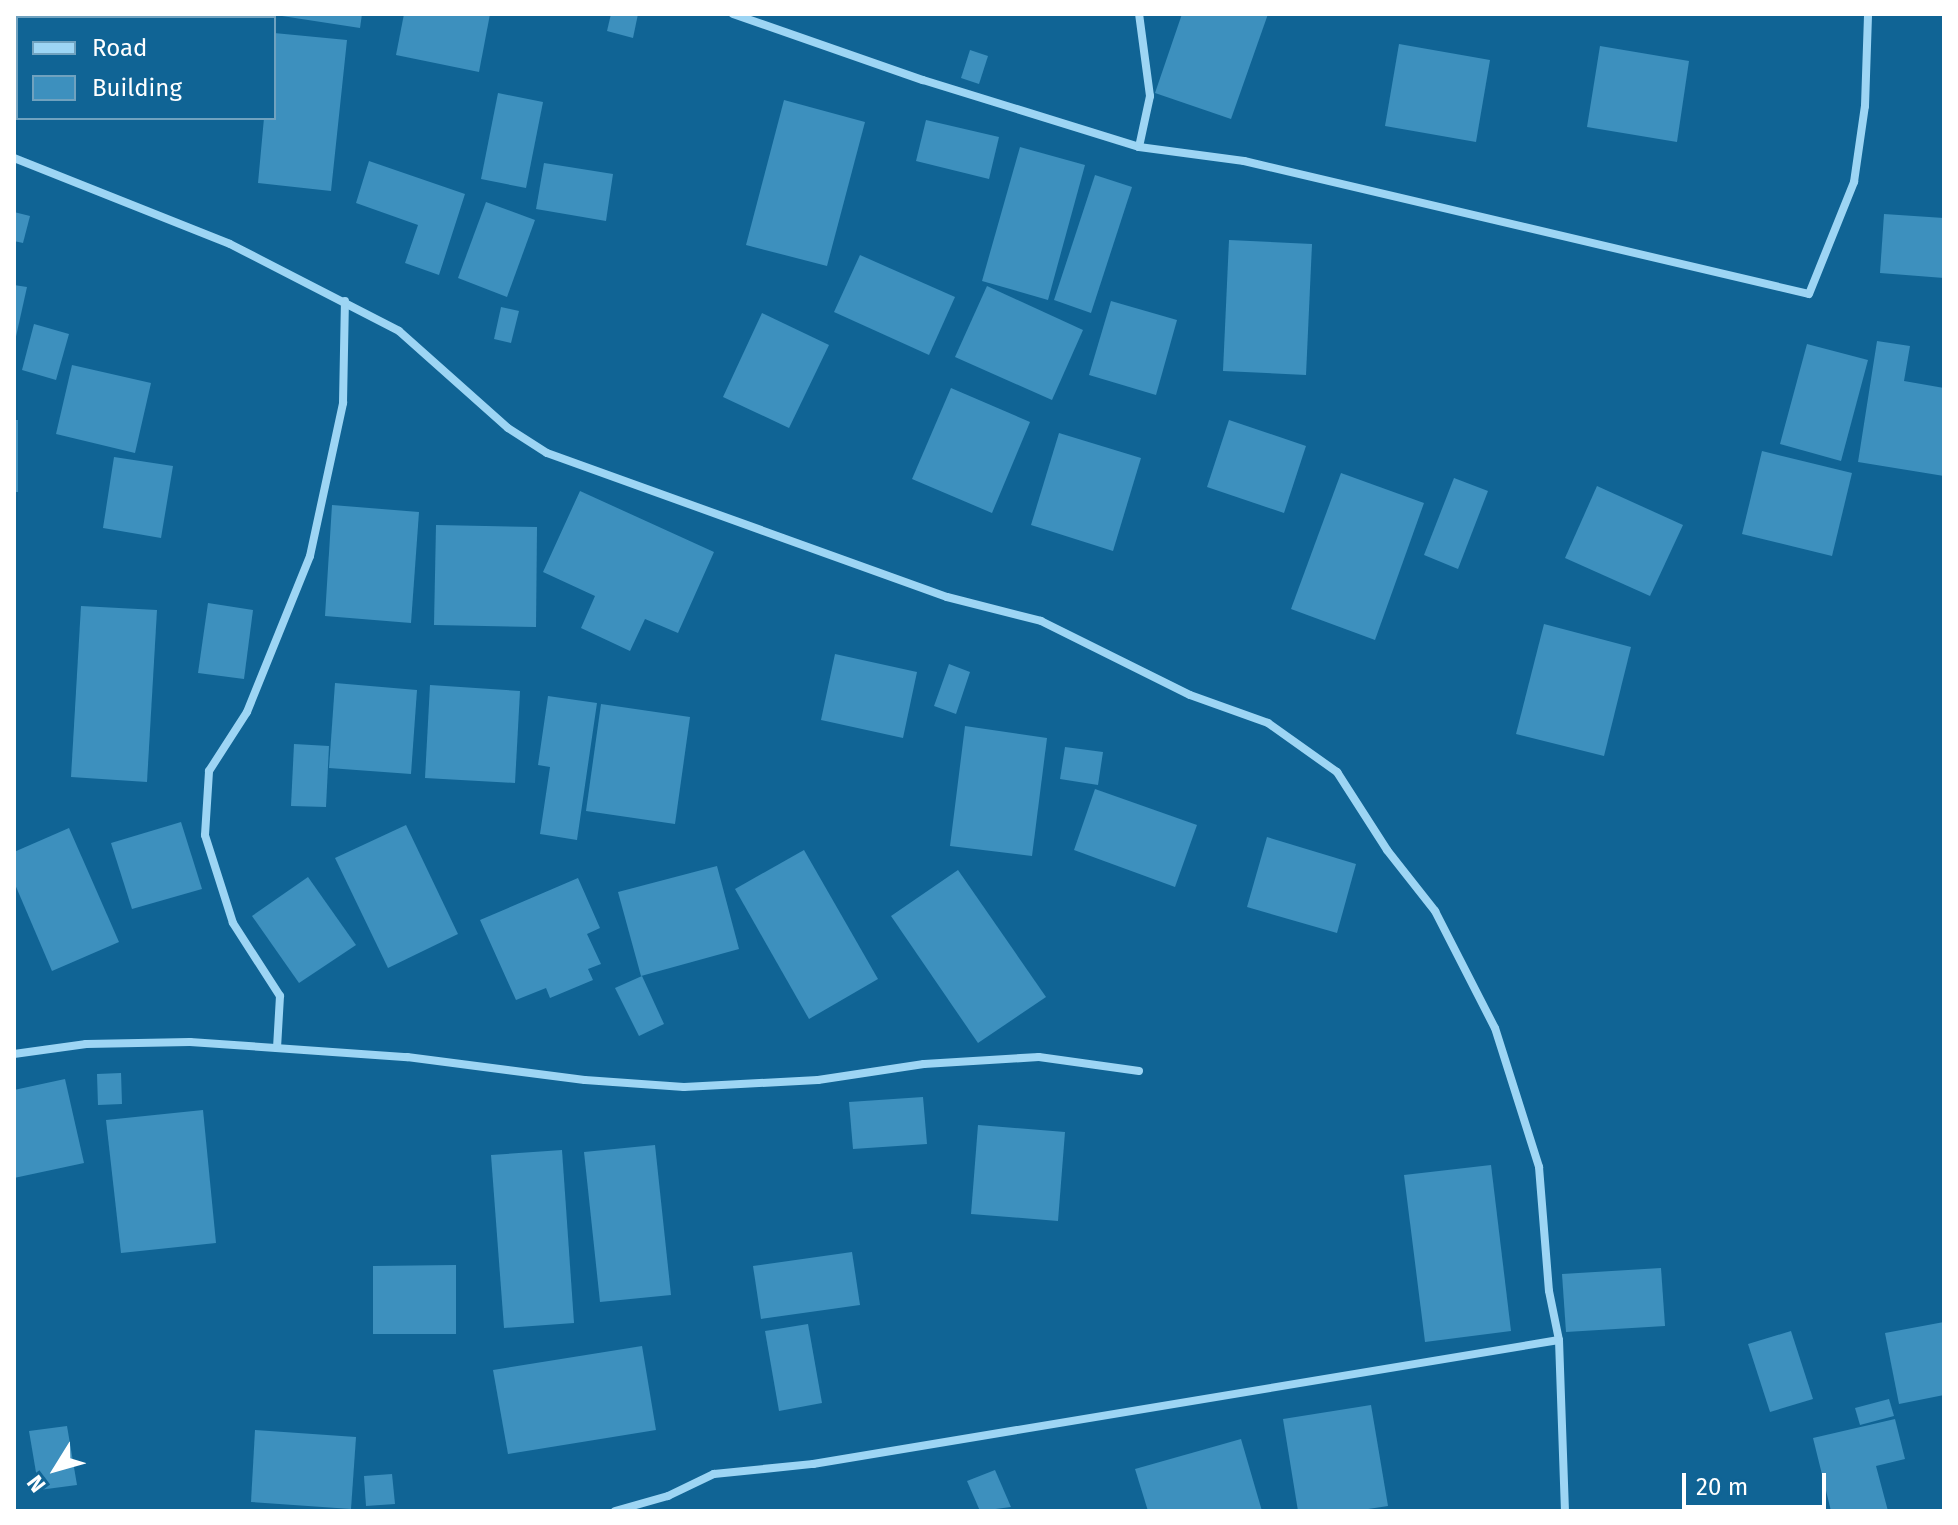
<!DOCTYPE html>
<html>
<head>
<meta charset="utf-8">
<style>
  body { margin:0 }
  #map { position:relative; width:1958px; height:1525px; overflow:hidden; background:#106495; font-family:"Fira Sans",sans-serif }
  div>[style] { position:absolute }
  .building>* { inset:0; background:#3d90be }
  .street>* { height:8px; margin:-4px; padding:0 4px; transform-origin:4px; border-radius:4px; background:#9dd5f4 }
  span { translate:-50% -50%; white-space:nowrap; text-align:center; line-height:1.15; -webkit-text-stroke:6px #106495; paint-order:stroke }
  .frame { position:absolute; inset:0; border:16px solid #fff; pointer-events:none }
  .legend { position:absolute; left:16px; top:16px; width:260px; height:104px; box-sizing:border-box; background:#106495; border:2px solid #70a2bf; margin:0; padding:10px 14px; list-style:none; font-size:24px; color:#fff }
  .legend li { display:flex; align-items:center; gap:16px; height:40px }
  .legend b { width:40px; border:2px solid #70a2bf }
  .north { position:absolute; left:16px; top:1429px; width:80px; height:80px; -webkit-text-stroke:6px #106495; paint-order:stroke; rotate:233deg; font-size:22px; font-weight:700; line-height:32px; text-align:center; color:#fff }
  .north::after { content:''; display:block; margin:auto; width:28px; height:36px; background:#fff; clip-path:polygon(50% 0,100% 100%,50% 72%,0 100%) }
  .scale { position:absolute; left:1682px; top:1473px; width:144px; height:36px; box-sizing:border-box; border:4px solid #fff; border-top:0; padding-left:10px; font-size:24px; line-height:28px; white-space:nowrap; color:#fff; -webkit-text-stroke:6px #106495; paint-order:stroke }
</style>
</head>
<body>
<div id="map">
  <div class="building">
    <i style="clip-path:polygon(101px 14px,124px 14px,136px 17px,99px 18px)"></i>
    <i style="clip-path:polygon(269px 14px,362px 14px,360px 28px)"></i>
    <i style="clip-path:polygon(404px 14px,490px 14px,479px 72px,396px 55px)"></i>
    <i style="clip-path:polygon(611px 14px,638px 14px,633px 38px,607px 31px)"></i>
    <i style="clip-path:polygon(1182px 14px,1268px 14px,1231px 119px,1155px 93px)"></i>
    <i style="clip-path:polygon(274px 33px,347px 40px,331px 191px,258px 183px,264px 118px,274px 118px)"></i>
    <i style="clip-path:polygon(1399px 44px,1490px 60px,1476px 142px,1385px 126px)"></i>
    <i style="clip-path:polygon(1600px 46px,1689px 61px,1677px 142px,1587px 127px)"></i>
    <i style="clip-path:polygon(970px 50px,988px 56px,979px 84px,961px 78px)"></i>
    <i style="clip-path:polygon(498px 93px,543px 102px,526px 188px,481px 179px)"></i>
    <i style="clip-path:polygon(784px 100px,865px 122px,827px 266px,746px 245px)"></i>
    <i style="clip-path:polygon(926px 120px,999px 137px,989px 179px,916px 161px)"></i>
    <i style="clip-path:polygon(1020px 147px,1085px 165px,1048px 300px,982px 281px)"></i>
    <i style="clip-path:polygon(369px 161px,465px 194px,439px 275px,405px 263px,418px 225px,356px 203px)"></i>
    <i style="clip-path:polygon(544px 163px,613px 174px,606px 221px,536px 209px)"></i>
    <i style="clip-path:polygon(1095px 175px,1132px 187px,1091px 313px,1054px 300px)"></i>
    <i style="clip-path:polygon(486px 202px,535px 220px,507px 297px,458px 278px)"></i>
    <i style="clip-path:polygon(14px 212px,30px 216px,23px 243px,14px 241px)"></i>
    <i style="clip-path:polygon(1884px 214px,1944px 218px,1944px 278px,1880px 273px)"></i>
    <i style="clip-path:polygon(1229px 240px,1312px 244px,1306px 375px,1223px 371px)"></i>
    <i style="clip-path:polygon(860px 255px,955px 297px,929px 355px,834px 312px)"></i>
    <i style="clip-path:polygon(14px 285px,27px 287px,15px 341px,14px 341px)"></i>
    <i style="clip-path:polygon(987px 286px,1083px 330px,1052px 400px,955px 357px)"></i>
    <i style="clip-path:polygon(1111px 301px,1177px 320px,1156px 395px,1089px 375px)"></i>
    <i style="clip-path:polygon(501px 307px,519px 311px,511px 343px,494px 339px)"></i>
    <i style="clip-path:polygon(762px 313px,829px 345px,789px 428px,723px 397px)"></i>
    <i style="clip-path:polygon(34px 324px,69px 334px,56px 380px,22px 370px)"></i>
    <i style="clip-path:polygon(1877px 341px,1910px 346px,1904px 381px,1944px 388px,1944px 476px,1858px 462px)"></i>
    <i style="clip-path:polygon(1807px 344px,1868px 360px,1841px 461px,1780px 444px)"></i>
    <i style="clip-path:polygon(72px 365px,151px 383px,135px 453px,56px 434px)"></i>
    <i style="clip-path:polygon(951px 388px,1030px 422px,992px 513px,912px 479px)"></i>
    <i style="clip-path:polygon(14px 420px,18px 420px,18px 492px,14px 492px)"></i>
    <i style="clip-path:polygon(1229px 420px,1306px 446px,1284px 513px,1207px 487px)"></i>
    <i style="clip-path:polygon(1059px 433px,1141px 458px,1113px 551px,1031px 525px)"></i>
    <i style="clip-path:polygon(1762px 451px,1852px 473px,1832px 556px,1742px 534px)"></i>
    <i style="clip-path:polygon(114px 457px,173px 466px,161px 538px,103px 528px)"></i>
    <i style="clip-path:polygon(1341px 473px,1424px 503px,1375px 640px,1291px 609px)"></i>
    <i style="clip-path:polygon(1454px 478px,1488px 491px,1458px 569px,1424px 555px)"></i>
    <i style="clip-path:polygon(1597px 486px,1683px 525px,1650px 596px,1565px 558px)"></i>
    <i style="clip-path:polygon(580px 491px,714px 552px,678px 633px,645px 619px,630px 651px,581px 628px,595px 596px,543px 572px)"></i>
    <i style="clip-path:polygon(332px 505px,419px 512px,411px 623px,325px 616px)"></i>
    <i style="clip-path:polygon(436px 525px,537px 527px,536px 627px,434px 625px)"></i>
    <i style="clip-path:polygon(208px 603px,253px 610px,244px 679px,198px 673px)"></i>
    <i style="clip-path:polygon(81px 606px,157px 610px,147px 782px,71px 777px)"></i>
    <i style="clip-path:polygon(1544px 624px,1631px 647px,1604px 756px,1516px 734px)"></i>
    <i style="clip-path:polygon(835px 654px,917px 672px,903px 738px,821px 720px)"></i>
    <i style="clip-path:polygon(949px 664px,970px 672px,956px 714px,934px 706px)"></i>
    <i style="clip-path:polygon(335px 683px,417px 690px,411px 774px,329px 768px)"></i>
    <i style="clip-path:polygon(430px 685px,520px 691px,515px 783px,425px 778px)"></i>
    <i style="clip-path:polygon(548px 696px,597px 703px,577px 840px,540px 834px,550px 767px,538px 765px)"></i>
    <i style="clip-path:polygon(601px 704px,690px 717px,675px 824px,586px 811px)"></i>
    <i style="clip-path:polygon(965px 726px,1047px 738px,1032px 856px,950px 846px)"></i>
    <i style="clip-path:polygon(294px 744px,329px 746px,326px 807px,291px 806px)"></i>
    <i style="clip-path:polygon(1065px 747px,1103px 752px,1098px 785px,1060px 779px)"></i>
    <i style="clip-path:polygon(1095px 789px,1197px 825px,1175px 887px,1074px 850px)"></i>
    <i style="clip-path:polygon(181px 822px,202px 889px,132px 909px,111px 843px)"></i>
    <i style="clip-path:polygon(406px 825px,458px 934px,388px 968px,335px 858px)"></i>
    <i style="clip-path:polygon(69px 828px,119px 942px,52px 971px,14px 882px,14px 852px)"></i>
    <i style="clip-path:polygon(1267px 837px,1356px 864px,1337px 933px,1247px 907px)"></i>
    <i style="clip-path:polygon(804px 850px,878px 979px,809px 1019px,735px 889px)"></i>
    <i style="clip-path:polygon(717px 866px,739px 949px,641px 976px,618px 892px)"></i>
    <i style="clip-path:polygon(958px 870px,1046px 997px,978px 1043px,891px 916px)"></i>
    <i style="clip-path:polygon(308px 877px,356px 945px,299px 983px,252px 916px)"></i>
    <i style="clip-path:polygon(578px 878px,600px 928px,587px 934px,601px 964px,588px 969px,593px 980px,550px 998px,546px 988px,516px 1000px,480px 920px)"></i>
    <i style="clip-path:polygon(642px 976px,664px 1024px,639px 1036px,615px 988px)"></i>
    <i style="clip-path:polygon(121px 1073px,122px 1104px,98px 1105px,97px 1074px)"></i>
    <i style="clip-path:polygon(65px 1079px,84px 1163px,14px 1178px,14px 1090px)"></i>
    <i style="clip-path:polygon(923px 1097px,927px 1144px,853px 1149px,849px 1102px)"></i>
    <i style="clip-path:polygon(203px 1110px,216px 1243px,121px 1253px,106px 1120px)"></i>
    <i style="clip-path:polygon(978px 1125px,1065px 1132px,1058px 1221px,971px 1214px)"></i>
    <i style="clip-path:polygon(655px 1145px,671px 1295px,600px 1302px,584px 1152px)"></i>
    <i style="clip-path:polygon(562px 1150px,574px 1323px,504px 1328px,491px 1155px)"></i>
    <i style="clip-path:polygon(1491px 1165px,1511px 1331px,1425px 1342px,1404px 1175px)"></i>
    <i style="clip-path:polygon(852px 1252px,860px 1305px,761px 1319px,753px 1266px)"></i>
    <i style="clip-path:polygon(456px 1265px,456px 1334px,373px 1334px,373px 1266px)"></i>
    <i style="clip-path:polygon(1661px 1268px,1665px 1326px,1566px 1332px,1562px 1274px)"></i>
    <i style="clip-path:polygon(1944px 1322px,1944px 1395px,1899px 1404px,1885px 1333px)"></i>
    <i style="clip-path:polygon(808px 1324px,822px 1403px,779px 1411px,765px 1331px)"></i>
    <i style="clip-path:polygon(1791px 1331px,1813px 1399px,1770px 1412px,1748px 1344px)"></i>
    <i style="clip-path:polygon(642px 1346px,656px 1430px,508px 1454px,493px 1370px)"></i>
    <i style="clip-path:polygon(1889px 1399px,1894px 1416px,1860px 1425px,1855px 1408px)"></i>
    <i style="clip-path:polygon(1371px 1405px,1388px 1506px,1355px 1511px,1298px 1511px,1283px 1419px)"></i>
    <i style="clip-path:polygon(1895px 1419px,1905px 1459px,1876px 1466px,1888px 1511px,1831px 1511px,1813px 1438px)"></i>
    <i style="clip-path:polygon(67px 1426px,77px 1485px,39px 1490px,29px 1431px)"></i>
    <i style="clip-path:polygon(255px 1430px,356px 1437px,351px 1509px,251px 1502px)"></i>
    <i style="clip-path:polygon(1241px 1439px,1262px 1511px,1148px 1511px,1135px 1469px)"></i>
    <i style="clip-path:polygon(995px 1470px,1011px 1507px,980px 1511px,967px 1481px)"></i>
    <i style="clip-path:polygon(392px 1474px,395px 1504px,366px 1506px,364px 1476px)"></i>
  </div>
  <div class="street">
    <i style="left:733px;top:14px;width:201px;rotate:19.2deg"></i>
    <i style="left:923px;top:80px;width:226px;rotate:17.2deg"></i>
    <i style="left:1139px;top:147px;width:106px;rotate:7.6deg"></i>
    <i style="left:1244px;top:161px;width:580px;rotate:13.25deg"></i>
    <i style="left:1809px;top:294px;width:121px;rotate:-68.1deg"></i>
    <i style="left:1854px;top:182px;width:77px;rotate:-81.8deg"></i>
    <i style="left:1865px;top:106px;width:92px;rotate:-88.1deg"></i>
    <i style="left:1139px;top:147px;width:52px;rotate:-77.8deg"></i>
    <i style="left:1150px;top:96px;width:83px;rotate:-97.6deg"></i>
    <i style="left:14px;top:158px;width:232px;rotate:21.7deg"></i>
    <i style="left:230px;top:244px;width:190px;rotate:27.2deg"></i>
    <i style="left:399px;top:331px;width:146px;rotate:41.7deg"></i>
    <i style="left:508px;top:428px;width:46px;rotate:32.7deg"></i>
    <i style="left:547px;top:453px;width:425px;rotate:19.8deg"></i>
    <i style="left:947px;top:597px;width:97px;rotate:14.3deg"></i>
    <i style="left:1041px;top:621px;width:166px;rotate:26.4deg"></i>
    <i style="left:1190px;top:695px;width:83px;rotate:19.7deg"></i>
    <i style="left:1268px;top:723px;width:85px;rotate:35.4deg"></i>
    <i style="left:1337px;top:772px;width:93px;rotate:57.3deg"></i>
    <i style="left:1387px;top:850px;width:78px;rotate:51.8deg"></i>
    <i style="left:1435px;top:911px;width:131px;rotate:62.9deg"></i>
    <i style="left:1495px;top:1028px;width:146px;rotate:72.4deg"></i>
    <i style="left:1539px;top:1167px;width:124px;rotate:85.4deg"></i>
    <i style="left:1549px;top:1291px;width:50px;rotate:78.5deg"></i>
    <i style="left:1559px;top:1340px;width:171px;rotate:88deg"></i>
    <i style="left:277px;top:1048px;width:52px;rotate:-86.7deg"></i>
    <i style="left:280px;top:996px;width:87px;rotate:-122.8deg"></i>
    <i style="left:233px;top:923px;width:92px;rotate:-107.7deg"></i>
    <i style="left:205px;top:835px;width:64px;rotate:-86.4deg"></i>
    <i style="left:209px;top:771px;width:70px;rotate:-57.2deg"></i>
    <i style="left:247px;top:712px;width:168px;rotate:-68deg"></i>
    <i style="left:310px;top:556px;width:157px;rotate:-77.8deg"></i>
    <i style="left:343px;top:403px;width:102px;rotate:-88.9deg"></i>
    <i style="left:14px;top:1054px;width:73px;rotate:-7.9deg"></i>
    <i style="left:86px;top:1044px;width:104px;rotate:-1.1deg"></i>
    <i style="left:190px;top:1042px;width:218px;rotate:4deg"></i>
    <i style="left:407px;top:1057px;width:179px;rotate:7.4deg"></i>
    <i style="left:585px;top:1080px;width:99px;rotate:4deg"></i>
    <i style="left:684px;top:1087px;width:134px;rotate:-3deg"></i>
    <i style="left:818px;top:1080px;width:107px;rotate:-8.6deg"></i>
    <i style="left:924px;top:1064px;width:115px;rotate:-3.5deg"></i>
    <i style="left:1039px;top:1057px;width:101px;rotate:8deg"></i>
    <i style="left:615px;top:1511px;width:55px;rotate:-15.8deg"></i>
    <i style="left:668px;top:1496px;width:51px;rotate:-25.6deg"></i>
    <i style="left:714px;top:1474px;width:100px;rotate:-5.8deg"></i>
    <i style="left:813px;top:1464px;width:756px;rotate:-9.44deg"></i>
  </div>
  <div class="frame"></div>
  <ul class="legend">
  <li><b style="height:10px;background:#9dd5f4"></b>Road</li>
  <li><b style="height:22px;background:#3d90be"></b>Building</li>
  </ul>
  <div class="north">N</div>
  <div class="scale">20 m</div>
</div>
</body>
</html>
